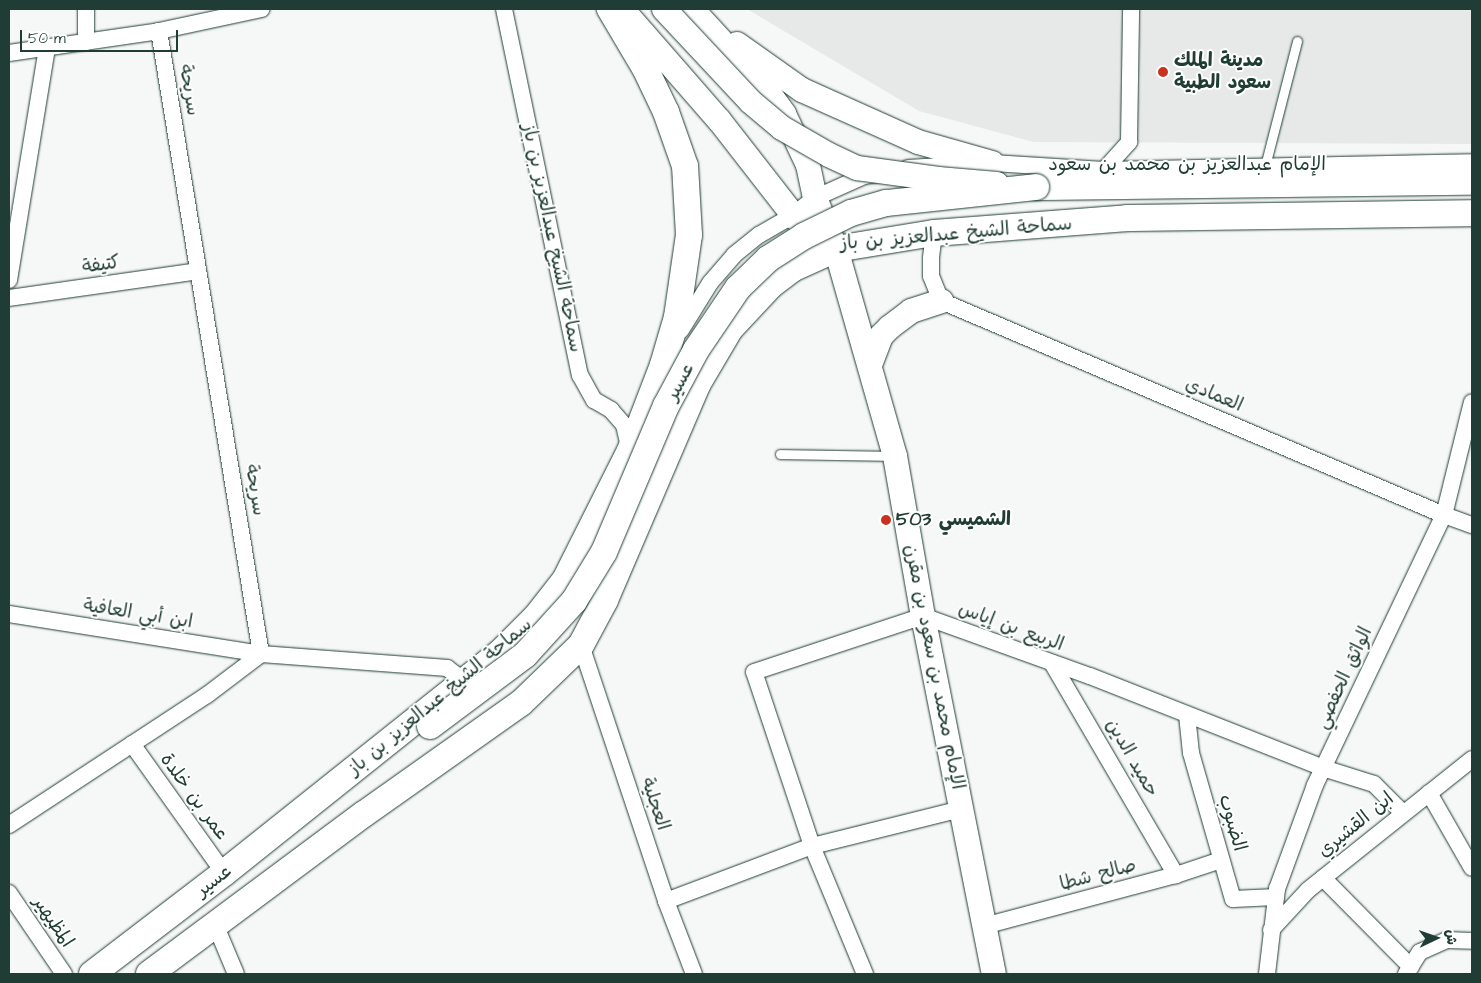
<!DOCTYPE html>
<html>
<head>
<meta charset="utf-8">
<style>
  body { margin:0 }
  #map { position:relative; width:1481px; height:983px; overflow:hidden; background:#f6f7f7; font-family:"Architects Daughter","Playpen Sans Arabic",sans-serif }
  div>[style] { position:absolute }
  .built>* { inset:0; background:#e6e9e8 }
  .roads { filter:drop-shadow(0 0 1px #1f3d34) drop-shadow(0 0 1px #1f3d34) }
  .lane>* { height:9px; margin:-4.5px; padding:0 4.5px; transform-origin:4.5px; border-radius:4.5px; background:#fff }
  .street>* { height:16px; margin:-8px; padding:0 8px; transform-origin:8px; border-radius:8px; background:#fff }
  .secondary>* { height:24px; margin:-12px; padding:0 12px; transform-origin:12px; border-radius:12px; background:#fff }
  .primary>* { height:26px; margin:-13px; padding:0 13px; transform-origin:13px; border-radius:13px; background:#fff }
  .bridges { filter:drop-shadow(0 0 1px #1f3d34) drop-shadow(0 0 1px #1f3d34) }
  .secondary-bridge>* { height:24px; margin:-12px; padding:0 12px; transform-origin:12px; border-radius:12px; background:#fff }
  .primary-bridge>* { height:26px; margin:-13px; padding:0 13px; transform-origin:13px; border-radius:13px; background:#fff }
  .dots>* { width:14px; height:14px; translate:-50% -50%; box-sizing:border-box; border:2px solid #fff; border-radius:50% }
  span { translate:-50% -50%; white-space:nowrap; text-align:center; line-height:1.15; -webkit-text-stroke:4px #fff; paint-order:stroke }
  .poi-label { font-size:19px; color:#1f3d34; font-weight:700 }
  .left { translate:0 -50%; text-align:left }
  .street-label { font-size:19px; color:#1f3d34 }
  .frame { position:absolute; inset:0; border:10px solid #1f3d34; pointer-events:none }
  .north { position:absolute; left:1411px; top:913px; width:50px; height:50px; -webkit-text-stroke:4px #fff; paint-order:stroke; rotate:87deg; font-size:14px; font-weight:700; line-height:20px; text-align:center; color:#1f3d34 }
  .north::after { content:''; display:block; margin:auto; width:18px; height:22px; background:#1f3d34; clip-path:polygon(50% 0,100% 100%,50% 72%,0 100%) }
  .scale { position:absolute; left:20px; top:30px; width:158px; height:22px; box-sizing:border-box; border:2px solid #1f3d34; border-top:0; padding-left:6px; font-size:15px; line-height:18px; white-space:nowrap; color:#1f3d34; -webkit-text-stroke:4px #fff; paint-order:stroke }
</style>
</head>
<body>
<div id="map">
  <div class="built">
    <i style="clip-path:polygon(747px 9px,1472px 9px,1472px 144px,1034px 142px,919px 111px)"></i>
  </div>
  <div class="roads">
    <div class="lane">
      <i style="left:1265px;top:166px;width:129px;rotate:-75.6deg"></i>
      <i style="left:780px;top:454px;width:113px;rotate:1deg"></i>
    </div>
    <div class="street">
      <i style="left:504px;top:9px;width:374px;rotate:78.3deg"></i>
      <i style="left:580px;top:375px;width:29px;rotate:61deg"></i>
      <i style="left:594px;top:400px;width:20px;rotate:30deg"></i>
      <i style="left:611px;top:410px;width:20px;rotate:49deg"></i>
      <i style="left:624px;top:425px;width:26px;rotate:77deg"></i>
      <i style="left:159px;top:31px;width:631px;rotate:80.7deg"></i>
      <i style="left:86px;top:42px;width:33px;rotate:-90deg"></i>
      <i style="left:9px;top:53px;width:152px;rotate:-8.3deg"></i>
      <i style="left:159px;top:31px;width:105px;rotate:-12.1deg"></i>
      <i style="left:908px;top:168px;width:84px;rotate:-3.4deg"></i>
      <i style="left:992px;top:163px;width:112px;rotate:3.6deg"></i>
      <i style="left:1104px;top:170px;width:368px;rotate:-1.2deg"></i>
      <i style="left:1104px;top:170px;width:38px;rotate:-48deg"></i>
      <i style="left:1129px;top:142px;width:133px;rotate:-89.1deg"></i>
      <i style="left:943px;top:233px;width:9px;rotate:180deg"></i>
      <i style="left:934px;top:233px;width:26px;rotate:97deg"></i>
      <i style="left:931px;top:259px;width:17px;rotate:90deg"></i>
      <i style="left:931px;top:276px;width:27px;rotate:68deg"></i>
      <i style="left:941px;top:301px;width:547px;rotate:23.05deg"></i>
      <i style="left:1444px;top:515px;width:30px;rotate:20deg"></i>
      <i style="left:9px;top:280px;width:235px;rotate:-80.7deg"></i>
      <i style="left:9px;top:298px;width:191px;rotate:-8.1deg"></i>
      <i style="left:681px;top:330px;width:55px;rotate:-58.3deg"></i>
      <i style="left:710px;top:283px;width:37px;rotate:-49deg"></i>
      <i style="left:734px;top:255px;width:32px;rotate:-39deg"></i>
      <i style="left:759px;top:235px;width:39px;rotate:-30deg"></i>
      <i style="left:793px;top:215px;width:28px;rotate:-38deg"></i>
      <i style="left:815px;top:198px;width:54px;rotate:-24.2deg"></i>
      <i style="left:864px;top:176px;width:12px;rotate:-9deg"></i>
      <i style="left:9px;top:614px;width:255px;rotate:9deg"></i>
      <i style="left:261px;top:654px;width:187px;rotate:4.3deg"></i>
      <i style="left:447px;top:668px;width:21px;rotate:37deg"></i>
      <i style="left:581px;top:645px;width:270px;rotate:71.6deg"></i>
      <i style="left:666px;top:901px;width:78px;rotate:69deg"></i>
      <i style="left:1052px;top:663px;width:246px;rotate:59.7deg"></i>
      <i style="left:1187px;top:715px;width:38px;rotate:84deg"></i>
      <i style="left:1191px;top:753px;width:152px;rotate:74deg"></i>
      <i style="left:1233px;top:899px;width:43px;rotate:-2.7deg"></i>
      <i style="left:132px;top:744px;width:158px;rotate:54.5deg"></i>
      <i style="left:1429px;top:793px;width:86px;rotate:60.2deg"></i>
      <i style="left:9px;top:825px;width:237px;rotate:-33.3deg"></i>
      <i style="left:207px;top:695px;width:68px;rotate:-37.2deg"></i>
      <i style="left:1323px;top:878px;width:125px;rotate:45.3deg"></i>
      <i style="left:9px;top:893px;width:98px;rotate:55.8deg"></i>
      <i style="left:666px;top:901px;width:156px;rotate:-20.6deg"></i>
      <i style="left:812px;top:846px;width:154px;rotate:-13.9deg"></i>
      <i style="left:215px;top:924px;width:54px;rotate:67.2deg"></i>
      <i style="left:984px;top:926px;width:199px;rotate:-14.9deg"></i>
      <i style="left:1176px;top:875px;width:47px;rotate:-18.4deg"></i>
      <i style="left:1271px;top:930px;width:54px;rotate:-47.2deg"></i>
      <i style="left:1308px;top:890px;width:210px;rotate:-38.6deg"></i>
      <i style="left:865px;top:974px;width:139px;rotate:-112.5deg"></i>
      <i style="left:812px;top:846px;width:183px;rotate:-108.4deg"></i>
      <i style="left:754px;top:672px;width:178px;rotate:-18.3deg"></i>
      <i style="left:923px;top:616px;width:177px;rotate:19.8deg"></i>
      <i style="left:1090px;top:676px;width:251px;rotate:21.5deg"></i>
      <i style="left:1323px;top:768px;width:53px;rotate:17.4deg"></i>
      <i style="left:1374px;top:784px;width:41px;rotate:45deg"></i>
      <i style="left:1267px;top:974px;width:86px;rotate:-83.3deg"></i>
      <i style="left:1277px;top:889px;width:111px;rotate:-69.9deg"></i>
      <i style="left:1315px;top:785px;width:299px;rotate:-64.5deg"></i>
      <i style="left:1444px;top:515px;width:116px;rotate:-76.1deg"></i>
      <i style="left:1406px;top:974px;width:26px;rotate:-58deg"></i>
      <i style="left:1420px;top:952px;width:30px;rotate:-24deg"></i>
      <i style="left:1447px;top:940px;width:25px;rotate:2deg"></i>
    </div>
    <div class="secondary">
      <i style="left:622px;top:9px;width:147px;rotate:48.9deg"></i>
      <i style="left:719px;top:120px;width:120px;rotate:52.1deg"></i>
      <i style="left:692px;top:9px;width:114px;rotate:47.5deg"></i>
      <i style="left:769px;top:93px;width:26px;rotate:54deg"></i>
      <i style="left:784px;top:114px;width:56px;rotate:64.8deg"></i>
      <i style="left:808px;top:165px;width:34px;rotate:78deg"></i>
      <i style="left:815px;top:198px;width:55px;rotate:67.6deg"></i>
      <i style="left:836px;top:249px;width:215px;rotate:74.1deg"></i>
      <i style="left:895px;top:456px;width:162px;rotate:80.1deg"></i>
      <i style="left:923px;top:616px;width:365px;rotate:78.8deg"></i>
      <i style="left:737px;top:44px;width:80px;rotate:35.3deg"></i>
      <i style="left:802px;top:90px;width:127px;rotate:24.1deg"></i>
      <i style="left:918px;top:142px;width:77px;rotate:15.8deg"></i>
      <i style="left:870px;top:365px;width:31px;rotate:-69deg"></i>
      <i style="left:881px;top:336px;width:13px;rotate:-45deg"></i>
      <i style="left:890px;top:327px;width:26px;rotate:-37deg"></i>
      <i style="left:911px;top:311px;width:32px;rotate:-18deg"></i>
    </div>
    <div class="primary">
      <i style="left:1036px;top:187px;width:436px;rotate:-0.7deg"></i>
      <i style="left:793px;top:215px;width:55px;rotate:38.3deg"></i>
      <i style="left:836px;top:249px;width:99px;rotate:-9.3deg"></i>
      <i style="left:934px;top:233px;width:194px;rotate:-4.4deg"></i>
      <i style="left:1127px;top:218px;width:345px;rotate:-0.8deg"></i>
      <i style="left:92px;top:974px;width:166px;rotate:-37.4deg"></i>
      <i style="left:224px;top:873px;width:356px;rotate:-38.6deg"></i>
      <i style="left:502px;top:651px;width:48px;rotate:-45deg"></i>
      <i style="left:536px;top:617px;width:47px;rotate:-51.9deg"></i>
      <i style="left:565px;top:580px;width:144px;rotate:-63.3deg"></i>
      <i style="left:630px;top:451px;width:92px;rotate:-69deg"></i>
      <i style="left:663px;top:365px;width:50px;rotate:-73.7deg"></i>
      <i style="left:677px;top:317px;width:83px;rotate:-81.7deg"></i>
      <i style="left:689px;top:235px;width:69px;rotate:-93.3deg"></i>
      <i style="left:685px;top:166px;width:57px;rotate:-109.4deg"></i>
      <i style="left:666px;top:112px;width:49px;rotate:-115.5deg"></i>
      <i style="left:645px;top:68px;width:69px;rotate:-120.7deg"></i>
      <i style="left:149px;top:974px;width:268px;rotate:-36.7deg"></i>
      <i style="left:364px;top:814px;width:192px;rotate:-35.3deg"></i>
      <i style="left:521px;top:703px;width:83px;rotate:-44deg"></i>
      <i style="left:581px;top:645px;width:51px;rotate:-61.9deg"></i>
      <i style="left:605px;top:600px;width:234px;rotate:-66.8deg"></i>
      <i style="left:697px;top:385px;width:65px;rotate:-59.5deg"></i>
      <i style="left:730px;top:329px;width:60px;rotate:-47deg"></i>
      <i style="left:771px;top:285px;width:26px;rotate:-37deg"></i>
      <i style="left:792px;top:269px;width:48px;rotate:-24.4deg"></i>
    </div>
  </div>
  <div class="bridges">
    <div class="secondary-bridge">
      <i style="left:664px;top:9px;width:127px;rotate:46.9deg"></i>
      <i style="left:751px;top:102px;width:40px;rotate:40deg"></i>
      <i style="left:782px;top:128px;width:54px;rotate:29.9deg"></i>
      <i style="left:829px;top:155px;width:31px;rotate:25deg"></i>
      <i style="left:857px;top:168px;width:82px;rotate:7.7deg"></i>
      <i style="left:938px;top:179px;width:59px;rotate:4.8deg"></i>
    </div>
    <div class="primary-bridge">
      <i style="left:430px;top:726px;width:119px;rotate:-36.8deg"></i>
      <i style="left:525px;top:655px;width:73px;rotate:-47.8deg"></i>
      <i style="left:574px;top:601px;width:57px;rotate:-58.5deg"></i>
      <i style="left:604px;top:552px;width:159px;rotate:-67deg"></i>
      <i style="left:666px;top:406px;width:64px;rotate:-61.8deg"></i>
      <i style="left:696px;top:350px;width:75px;rotate:-55.9deg"></i>
      <i style="left:738px;top:288px;width:42px;rotate:-44deg"></i>
      <i style="left:768px;top:259px;width:43px;rotate:-32.6deg"></i>
      <i style="left:804px;top:236px;width:52px;rotate:-26.1deg"></i>
      <i style="left:851px;top:213px;width:37px;rotate:-16deg"></i>
      <i style="left:887px;top:203px;width:150px;rotate:-6.1deg"></i>
    </div>
  </div>
  <div class="dots">
    <i style="left:1163px;top:72px;background:#c8321e"></i>
    <i style="left:886px;top:520px;background:#c8321e"></i>
  </div>
  <div class="poi-label">
    <span class="left" style="left:1174px;top:72px">مدينة الملك<br>سعود الطبية</span>
    <span class="left" style="left:896px;top:520px">الشميسي 503</span>
  </div>
  <div class="street-label">
    <span style="left:189px;top:90px;rotate:81deg">سريحة</span>
    <span style="left:1187px;top:165px">الإمام عبدالعزيز بن محمد بن سعود</span>
    <span style="left:956px;top:234px;rotate:-5deg">سماحة الشيخ عبدالعزيز بن باز</span>
    <span style="left:552px;top:238px;rotate:78deg">سماحة الشيخ عبدالعزيز بن باز</span>
    <span style="left:101px;top:265px;rotate:-8deg">كتيفة</span>
    <span style="left:680px;top:382px;rotate:-62deg">عسير</span>
    <span style="left:1214px;top:395px;rotate:23deg">العمادي</span>
    <span style="left:255px;top:490px;rotate:81deg">سريحة</span>
    <span style="left:138px;top:614px;rotate:9deg">ابن أبي العافية</span>
    <span style="left:1011px;top:627px;rotate:20deg">الربيع بن إياس</span>
    <span style="left:934px;top:667px;rotate:79deg">الإمام محمد بن سعود بن مقرن</span>
    <span style="left:1344px;top:678px;rotate:-65deg">الواثق الحفصي</span>
    <span style="left:440px;top:697px;rotate:-40deg">سماحة الشيخ عبدالعزيز بن باز</span>
    <span style="left:1132px;top:758px;rotate:60deg">حميد الدين</span>
    <span style="left:194px;top:797px;rotate:54deg">عمر بن خلدة</span>
    <span style="left:655px;top:804px;rotate:72deg">العجلية</span>
    <span style="left:1232px;top:823px;rotate:74deg">الضبوب</span>
    <span style="left:1356px;top:825px;rotate:-39deg">ابن القشيري</span>
    <span style="left:1098px;top:875px;rotate:-15deg">صالح شطا</span>
    <span style="left:214px;top:881px;rotate:-38deg">عسير</span>
    <span style="left:53px;top:922px;rotate:56deg">المظيهير</span>
  </div>
  <div class="frame"></div>
  <div class="north">ش</div>
  <div class="scale">50 m</div>
</div>
</body>
</html>
